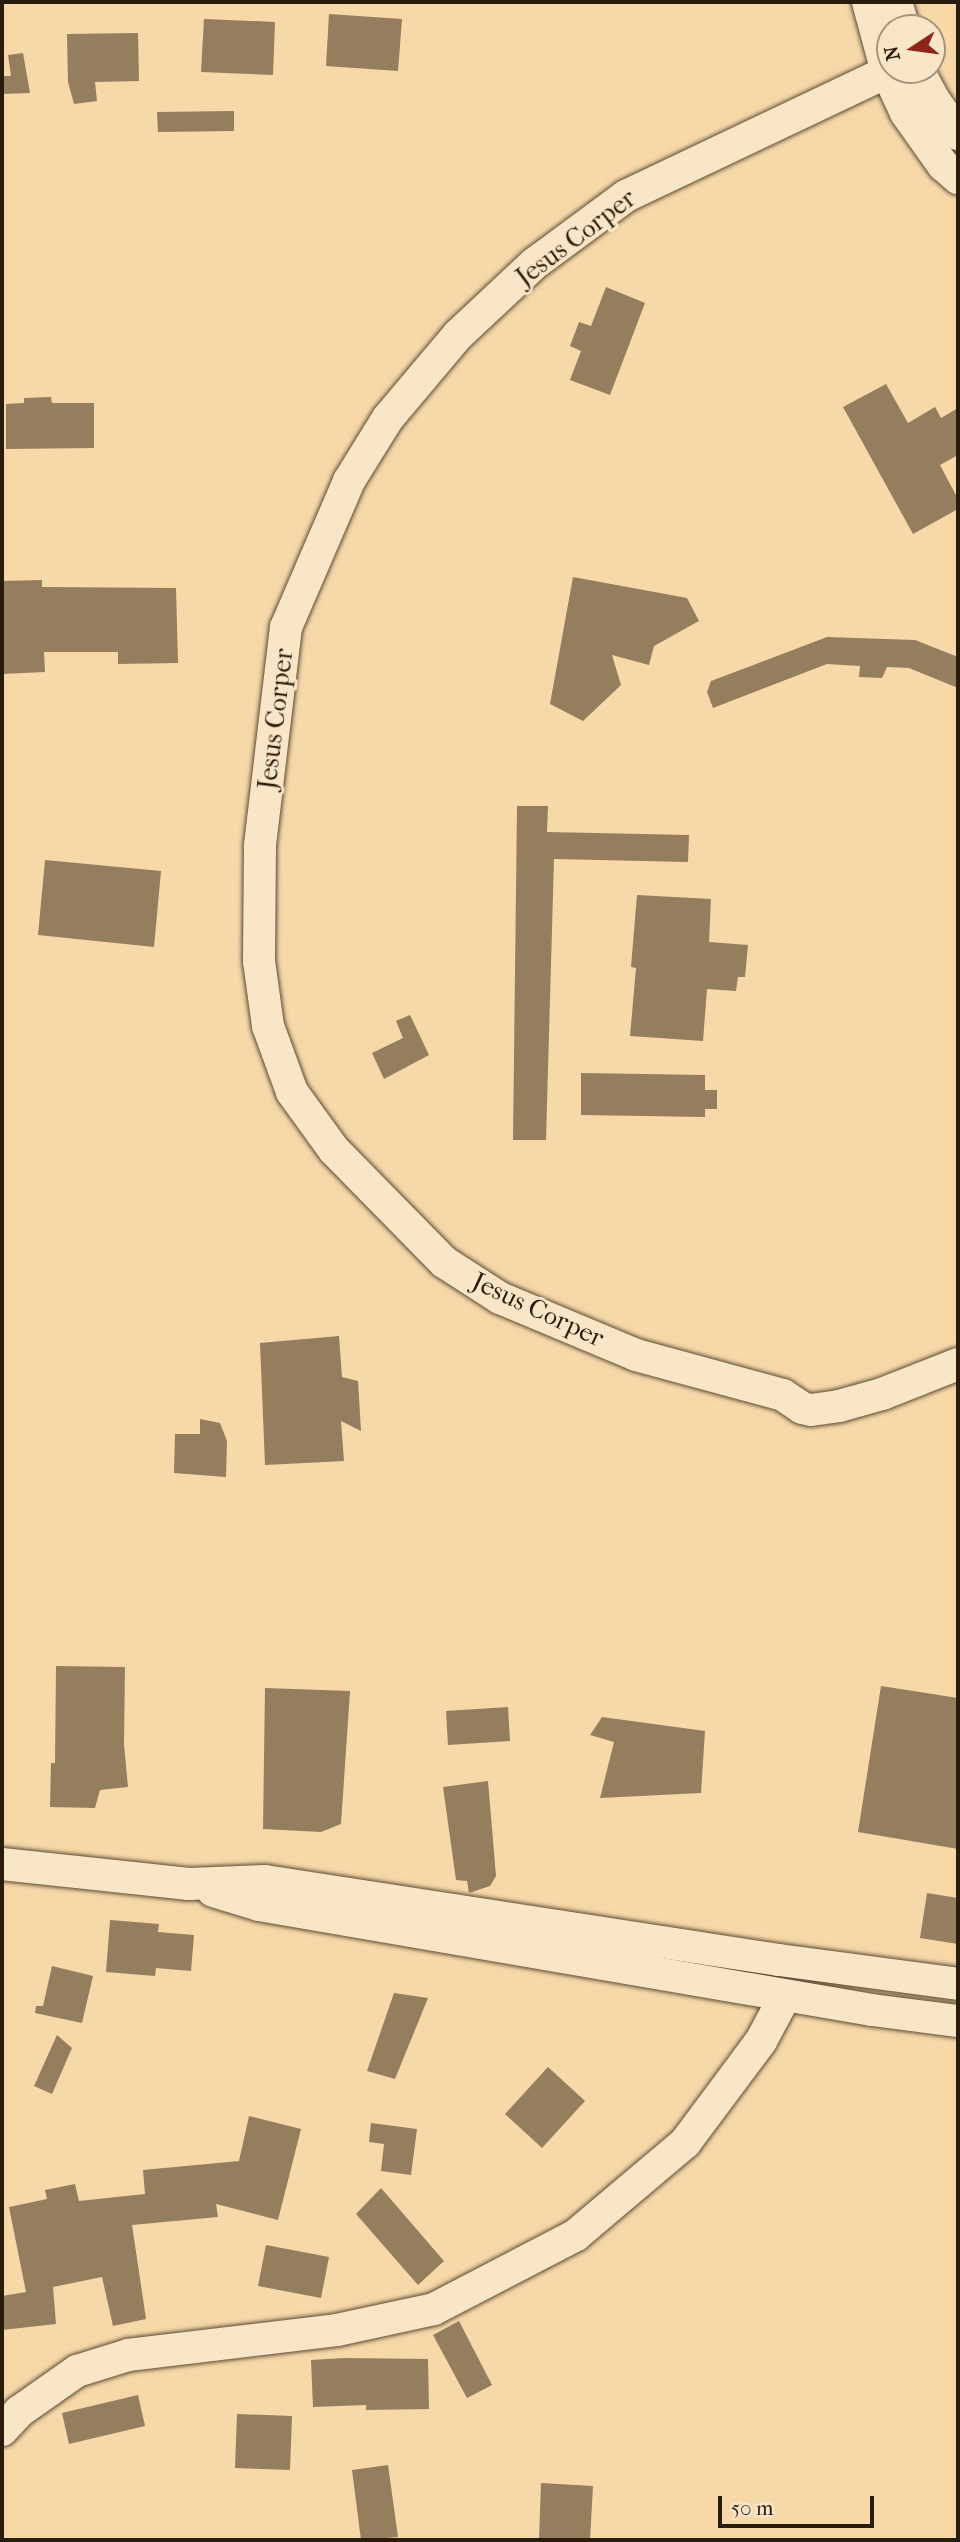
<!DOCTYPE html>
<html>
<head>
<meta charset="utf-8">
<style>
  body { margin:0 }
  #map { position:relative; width:960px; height:2542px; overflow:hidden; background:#f6d8a9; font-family:"IM FELL French Canon",serif }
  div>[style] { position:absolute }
  .building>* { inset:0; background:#947e5d }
  .roads { filter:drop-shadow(0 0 2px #5d4b32) drop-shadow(0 0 2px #5d4b32) }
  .minor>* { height:32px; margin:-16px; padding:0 16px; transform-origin:16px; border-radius:16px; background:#f9e6c7 }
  span { translate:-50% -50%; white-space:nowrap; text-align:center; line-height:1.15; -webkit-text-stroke:6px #f9e6c7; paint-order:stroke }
  .street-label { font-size:26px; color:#2a1c0a }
  .frame { position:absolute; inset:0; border:4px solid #2a1c0a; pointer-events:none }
  .north { position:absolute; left:876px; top:14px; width:70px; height:70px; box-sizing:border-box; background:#f9e6c7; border:2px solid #a6957b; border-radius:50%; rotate:257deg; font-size:19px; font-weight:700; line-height:28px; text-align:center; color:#2a1c0a }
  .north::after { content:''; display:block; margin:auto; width:24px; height:32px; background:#8f2418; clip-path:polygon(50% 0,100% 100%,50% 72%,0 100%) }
  .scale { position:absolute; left:718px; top:2496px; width:156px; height:32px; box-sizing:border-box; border:4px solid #2a1c0a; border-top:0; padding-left:9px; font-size:21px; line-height:24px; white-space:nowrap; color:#2a1c0a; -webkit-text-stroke:5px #f9e6c7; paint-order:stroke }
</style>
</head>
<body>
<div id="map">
  <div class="building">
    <i style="clip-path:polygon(329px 14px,402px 19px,398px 71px,326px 66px)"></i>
    <i style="clip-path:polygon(204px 19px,275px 22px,273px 75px,201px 72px)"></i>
    <i style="clip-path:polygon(138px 33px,139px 81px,95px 82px,97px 101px,74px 104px,68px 82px,67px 34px)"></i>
    <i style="clip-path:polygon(23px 53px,30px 93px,2px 94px,2px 76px,11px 76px,8px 55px)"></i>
    <i style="clip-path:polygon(234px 111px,234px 131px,158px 132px,157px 112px)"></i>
    <i style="clip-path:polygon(606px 287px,645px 303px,610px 395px,570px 380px,581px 351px,570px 346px,579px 322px,591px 326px)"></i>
    <i style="clip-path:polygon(886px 384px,908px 423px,935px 407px,941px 418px,958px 408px,958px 455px,940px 465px,958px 499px,958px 509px,913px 534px,843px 407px)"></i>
    <i style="clip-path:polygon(51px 397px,52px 403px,94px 403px,94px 448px,6px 449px,6px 404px,24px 403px,24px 398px)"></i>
    <i style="clip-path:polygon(573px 577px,687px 598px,699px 621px,654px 646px,649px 665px,612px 655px,621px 685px,583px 721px,550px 704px)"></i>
    <i style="clip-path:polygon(42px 580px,42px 587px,176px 588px,178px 663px,118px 664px,118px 652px,44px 652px,45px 672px,2px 674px,2px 581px)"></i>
    <i style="clip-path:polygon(827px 637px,915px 640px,958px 657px,958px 688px,909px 668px,887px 667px,882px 678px,859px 677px,860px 666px,827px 664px,713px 708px,707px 692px,711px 681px)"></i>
    <i style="clip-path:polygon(517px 806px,548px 806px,547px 832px,689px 835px,688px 862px,554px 859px,546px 1140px,513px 1140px)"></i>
    <i style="clip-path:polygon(45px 860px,161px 871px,154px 947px,38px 935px)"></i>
    <i style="clip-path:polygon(637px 895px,711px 899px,709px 942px,748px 945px,745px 977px,738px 977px,736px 991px,707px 989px,703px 1041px,630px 1036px,636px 968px,631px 967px)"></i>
    <i style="clip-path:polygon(410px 1015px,429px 1055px,384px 1079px,372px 1053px,403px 1038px,396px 1021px)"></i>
    <i style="clip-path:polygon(581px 1073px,705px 1075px,705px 1090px,717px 1090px,717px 1109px,705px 1109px,705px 1117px,581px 1115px)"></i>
    <i style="clip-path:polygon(339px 1336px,342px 1377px,358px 1381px,361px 1431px,341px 1421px,344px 1461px,265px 1465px,260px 1343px)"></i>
    <i style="clip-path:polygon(200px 1419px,220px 1423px,227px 1441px,226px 1477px,174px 1473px,175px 1434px,200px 1434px)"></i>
    <i style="clip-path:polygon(56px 1666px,125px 1667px,124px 1744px,128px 1787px,100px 1790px,95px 1808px,50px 1807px,51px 1763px,55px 1763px)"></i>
    <i style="clip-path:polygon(881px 1686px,958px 1698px,958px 1849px,858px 1832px)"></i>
    <i style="clip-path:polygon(265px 1688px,350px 1691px,341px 1824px,321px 1832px,263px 1829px)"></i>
    <i style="clip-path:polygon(508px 1707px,510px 1741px,448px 1745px,446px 1711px)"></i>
    <i style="clip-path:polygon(602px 1717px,705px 1731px,701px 1793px,600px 1798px,614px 1742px,590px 1735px)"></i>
    <i style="clip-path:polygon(488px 1781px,496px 1876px,490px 1886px,469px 1893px,467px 1881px,456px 1880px,443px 1787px)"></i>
    <i style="clip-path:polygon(927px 1893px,958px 1898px,958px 1944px,920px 1938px)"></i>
    <i style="clip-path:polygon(110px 1920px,159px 1924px,158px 1932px,194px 1935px,191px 1971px,156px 1968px,155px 1976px,106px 1972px)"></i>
    <i style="clip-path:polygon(52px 1966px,93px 1976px,82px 2023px,35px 2013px,36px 2006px,43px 2006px)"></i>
    <i style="clip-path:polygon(394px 1993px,428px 1998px,395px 2079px,367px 2071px)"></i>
    <i style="clip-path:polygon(57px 2035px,72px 2048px,52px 2094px,34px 2086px)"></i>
    <i style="clip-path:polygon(548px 2067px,585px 2101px,542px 2148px,505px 2114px)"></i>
    <i style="clip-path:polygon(249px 2116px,301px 2129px,278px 2220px,216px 2204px,218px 2217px,132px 2225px,146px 2319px,113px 2326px,102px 2277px,53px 2287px,56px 2324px,2px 2330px,2px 2296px,26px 2292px,9px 2207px,47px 2199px,45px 2190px,75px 2184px,79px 2201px,145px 2194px,143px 2170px,239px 2161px)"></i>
    <i style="clip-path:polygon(371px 2123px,417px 2129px,411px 2175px,381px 2171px,384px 2144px,369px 2142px)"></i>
    <i style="clip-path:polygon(381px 2188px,444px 2261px,418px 2285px,356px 2214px)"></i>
    <i style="clip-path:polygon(266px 2245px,329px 2257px,321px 2298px,258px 2286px)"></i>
    <i style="clip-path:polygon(459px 2321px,492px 2385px,467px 2398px,433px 2335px)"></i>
    <i style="clip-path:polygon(345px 2358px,428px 2359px,429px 2409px,366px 2410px,366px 2405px,313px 2407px,311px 2360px)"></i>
    <i style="clip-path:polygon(138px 2395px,145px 2426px,69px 2444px,62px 2413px)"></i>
    <i style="clip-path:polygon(237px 2414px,292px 2416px,290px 2470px,235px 2468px)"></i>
    <i style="clip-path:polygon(388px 2465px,398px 2537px,361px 2540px,352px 2470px)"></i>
    <i style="clip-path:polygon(541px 2483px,593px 2486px,590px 2540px,539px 2540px)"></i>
  </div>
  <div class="roads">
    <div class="minor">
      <i style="left:868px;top:2px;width:73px;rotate:74.8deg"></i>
      <i style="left:887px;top:72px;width:45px;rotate:65.1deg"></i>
      <i style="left:906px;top:113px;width:64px;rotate:54.6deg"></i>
      <i style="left:943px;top:165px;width:20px;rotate:41deg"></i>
      <i style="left:896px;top:2px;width:27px;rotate:73deg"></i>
      <i style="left:918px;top:70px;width:34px;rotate:62deg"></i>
      <i style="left:934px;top:100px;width:42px;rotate:54.8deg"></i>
      <i style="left:887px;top:72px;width:289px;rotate:154.6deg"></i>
      <i style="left:626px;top:196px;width:113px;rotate:143.6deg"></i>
      <i style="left:535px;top:263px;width:105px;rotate:136.9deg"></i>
      <i style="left:458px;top:335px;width:109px;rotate:130.1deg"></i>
      <i style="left:388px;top:418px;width:74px;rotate:121.8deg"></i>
      <i style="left:349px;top:481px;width:159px;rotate:113.3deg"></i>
      <i style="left:286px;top:627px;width:221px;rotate:96.8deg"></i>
      <i style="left:260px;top:846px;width:115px;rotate:90.5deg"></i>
      <i style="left:259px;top:961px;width:66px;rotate:82.1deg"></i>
      <i style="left:268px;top:1026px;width:70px;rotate:70deg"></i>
      <i style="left:292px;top:1092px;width:72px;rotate:54.1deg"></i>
      <i style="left:334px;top:1150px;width:157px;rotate:45.5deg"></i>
      <i style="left:444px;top:1262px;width:67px;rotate:32.7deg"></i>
      <i style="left:500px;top:1298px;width:147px;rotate:22.7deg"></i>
      <i style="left:636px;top:1355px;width:152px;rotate:15.2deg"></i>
      <i style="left:783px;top:1395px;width:23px;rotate:34deg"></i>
      <i style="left:802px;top:1408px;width:9px;rotate:13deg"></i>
      <i style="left:811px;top:1410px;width:28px;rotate:-8deg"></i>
      <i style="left:839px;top:1406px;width:45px;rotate:-15.6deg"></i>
      <i style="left:882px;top:1394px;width:82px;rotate:-21.5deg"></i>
      <i style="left:2px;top:1864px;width:188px;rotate:6.1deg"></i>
      <i style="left:189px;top:1884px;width:76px;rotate:-2.3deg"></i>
      <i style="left:265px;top:1881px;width:520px;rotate:8.74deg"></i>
      <i style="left:779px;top:1960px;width:181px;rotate:7.6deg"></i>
      <i style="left:213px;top:1891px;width:48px;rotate:16.9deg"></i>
      <i style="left:259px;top:1905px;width:622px;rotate:9.72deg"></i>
      <i style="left:872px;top:2010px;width:87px;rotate:7.3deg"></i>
      <i style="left:2px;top:2430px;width:26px;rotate:-47deg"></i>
      <i style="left:20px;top:2411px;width:70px;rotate:-35.1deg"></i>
      <i style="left:77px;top:2371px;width:53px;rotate:-17.4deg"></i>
      <i style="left:128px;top:2355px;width:210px;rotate:-6.8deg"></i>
      <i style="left:337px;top:2330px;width:99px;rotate:-12.2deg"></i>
      <i style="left:434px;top:2309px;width:160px;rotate:-27.5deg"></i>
      <i style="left:576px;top:2235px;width:143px;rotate:-40.2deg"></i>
      <i style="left:685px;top:2143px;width:127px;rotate:-53.3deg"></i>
      <i style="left:761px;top:2041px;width:51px;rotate:-61.9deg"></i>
    </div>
  </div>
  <div class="street-label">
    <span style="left:576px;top:238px;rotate:-37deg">Jesus Corper</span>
    <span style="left:276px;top:719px;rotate:-83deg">Jesus Corper</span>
    <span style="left:538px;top:1310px;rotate:25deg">Jesus Corper</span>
  </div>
  <div class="frame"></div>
  <div class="north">N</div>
  <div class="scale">50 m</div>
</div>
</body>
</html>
